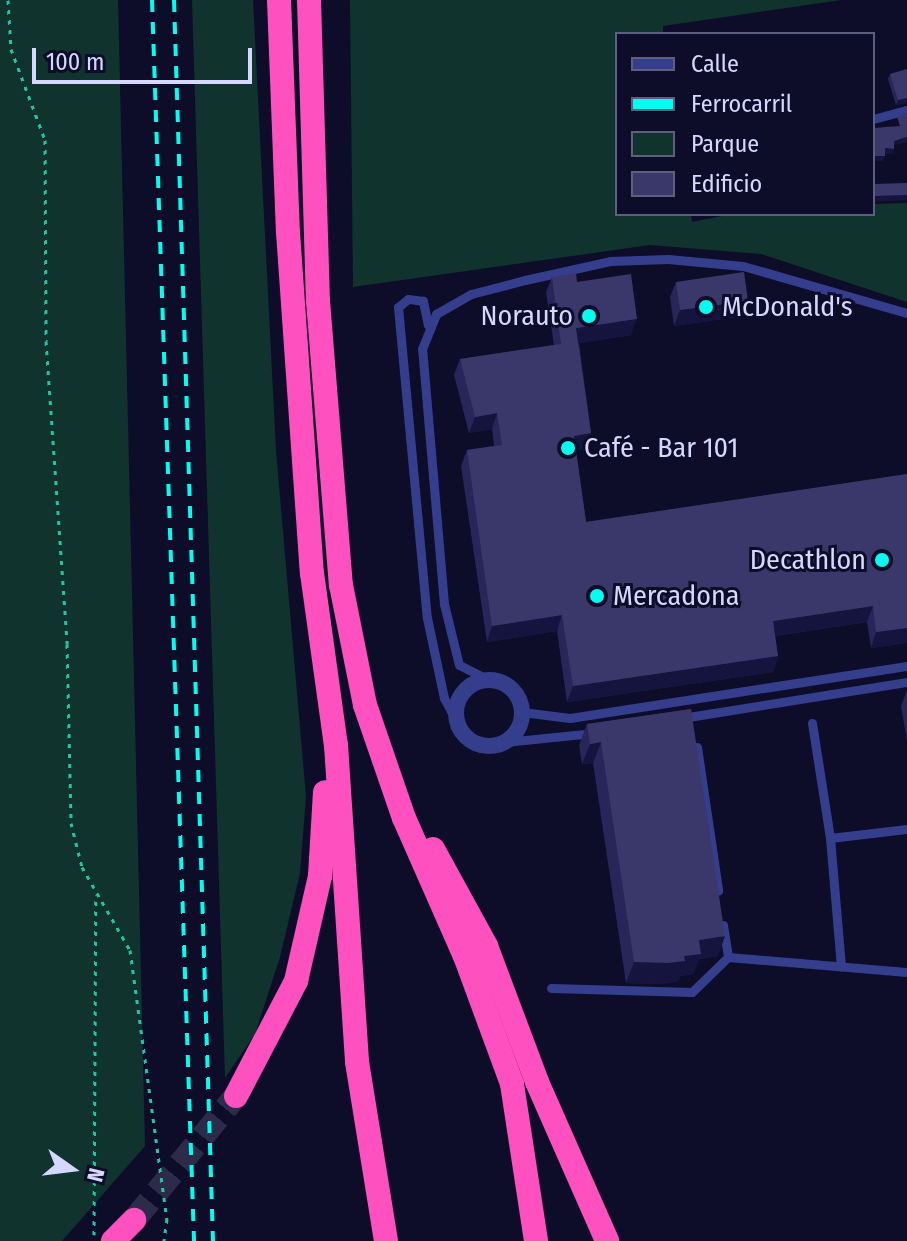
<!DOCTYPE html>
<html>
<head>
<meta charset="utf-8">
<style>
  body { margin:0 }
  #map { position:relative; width:907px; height:1241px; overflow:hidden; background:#0e0d29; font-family:"Fira Sans Condensed",sans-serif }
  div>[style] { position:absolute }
  .green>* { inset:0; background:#10342d }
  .motorway-tunnel>* { height:24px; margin-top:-12px; transform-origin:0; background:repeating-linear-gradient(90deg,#2c2b49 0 24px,transparent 0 36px) }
  .path>* { height:3px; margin-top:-1.5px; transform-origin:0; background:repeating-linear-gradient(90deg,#24c5a2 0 4px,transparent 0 10px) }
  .service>* { height:9px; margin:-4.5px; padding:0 4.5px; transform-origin:4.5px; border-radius:4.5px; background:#343e8c }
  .minor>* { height:16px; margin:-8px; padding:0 8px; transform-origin:8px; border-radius:8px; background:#343e8c }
  .minor>.ring { margin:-8px; padding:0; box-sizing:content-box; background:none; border:16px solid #343e8c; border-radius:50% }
  .motorway>* { height:24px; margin:-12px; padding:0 12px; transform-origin:12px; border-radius:12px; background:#ff50bf }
  .rail>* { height:4px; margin-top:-2px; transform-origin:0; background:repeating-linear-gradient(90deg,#01fff1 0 12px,transparent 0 22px) }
  .wall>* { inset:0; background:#272559 }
  .shaded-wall>* { inset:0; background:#15143e }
  .building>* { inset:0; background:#3a386a }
  .dots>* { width:22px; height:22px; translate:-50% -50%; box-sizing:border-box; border:4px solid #0e0d29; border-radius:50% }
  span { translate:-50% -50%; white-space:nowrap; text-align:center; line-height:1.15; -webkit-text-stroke:6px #0e0d29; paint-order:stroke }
  .poi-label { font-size:28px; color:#d5d7ff }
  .left { translate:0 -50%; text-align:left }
  .right { translate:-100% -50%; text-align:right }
  .legend { position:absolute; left:615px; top:32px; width:260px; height:184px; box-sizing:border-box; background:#0e0d29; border:2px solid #5e5e7f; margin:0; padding:10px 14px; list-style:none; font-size:24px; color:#d5d7ff }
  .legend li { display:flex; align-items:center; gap:16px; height:40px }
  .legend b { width:40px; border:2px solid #5e5e7f }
  .north { position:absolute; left:32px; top:1129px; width:80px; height:80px; -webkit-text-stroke:6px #0e0d29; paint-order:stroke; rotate:104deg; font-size:22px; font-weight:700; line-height:32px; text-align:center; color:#d5d7ff }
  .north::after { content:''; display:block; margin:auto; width:28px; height:36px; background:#d5d7ff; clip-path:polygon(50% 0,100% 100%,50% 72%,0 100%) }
  .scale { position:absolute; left:32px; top:48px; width:220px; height:36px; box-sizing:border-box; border:4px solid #d5d7ff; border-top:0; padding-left:10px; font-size:24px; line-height:28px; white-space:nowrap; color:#d5d7ff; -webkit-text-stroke:6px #0e0d29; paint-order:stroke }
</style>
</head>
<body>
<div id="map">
  <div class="green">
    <i style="clip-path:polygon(0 0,118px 0,145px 1146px,62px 1241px,0 1241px)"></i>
    <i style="clip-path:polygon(192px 0,253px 0,276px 451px,306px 797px,300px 873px,280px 957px,255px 1034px,225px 1078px)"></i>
    <i style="clip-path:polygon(350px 0,841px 0,663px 26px,663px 34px,617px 34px,617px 214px,691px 214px,692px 222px,732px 214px,873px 214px,873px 204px,907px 203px,907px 302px,761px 254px,650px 245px,353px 287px)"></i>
  </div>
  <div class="motorway-tunnel">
    <i style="left:134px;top:1220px;width:161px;rotate:-50.6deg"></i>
  </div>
  <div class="path">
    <i style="left:8px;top:0;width:49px;rotate:86.5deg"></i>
    <i style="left:11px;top:49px;width:97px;rotate:69.5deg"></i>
    <i style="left:45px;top:140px;width:201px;rotate:89.7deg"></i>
    <i style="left:46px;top:341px;width:304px;rotate:86deg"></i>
    <i style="left:67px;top:644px;width:179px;rotate:88.7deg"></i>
    <i style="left:71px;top:823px;width:45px;rotate:76deg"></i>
    <i style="left:82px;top:867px;width:96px;rotate:60deg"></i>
    <i style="left:130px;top:950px;width:272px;rotate:82.2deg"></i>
    <i style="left:167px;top:1219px;width:22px;rotate:98deg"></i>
    <i style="left:94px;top:1235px;width:340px;rotate:-89.7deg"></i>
  </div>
  <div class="service">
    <i style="left:873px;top:119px;width:35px;rotate:-15deg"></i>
    <i style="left:428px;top:325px;width:25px;rotate:-102deg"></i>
    <i style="left:423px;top:301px;width:15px;rotate:-172deg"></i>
    <i style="left:408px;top:299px;width:13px;rotate:141deg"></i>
    <i style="left:398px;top:307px;width:312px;rotate:84.7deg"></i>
    <i style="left:427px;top:618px;width:82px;rotate:78deg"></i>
    <i style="left:444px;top:698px;width:26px;rotate:62deg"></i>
    <i style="left:487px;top:679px;width:31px;rotate:-153deg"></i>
    <i style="left:459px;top:665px;width:63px;rotate:-103.8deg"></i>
    <i style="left:444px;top:604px;width:256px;rotate:-94.9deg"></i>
    <i style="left:422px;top:349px;width:38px;rotate:-68deg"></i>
    <i style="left:436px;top:314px;width:40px;rotate:-29.7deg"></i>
    <i style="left:471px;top:294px;width:56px;rotate:-14.5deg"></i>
    <i style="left:525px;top:280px;width:87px;rotate:-12.6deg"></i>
    <i style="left:610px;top:261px;width:58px;rotate:-2deg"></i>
    <i style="left:668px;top:259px;width:75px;rotate:5.3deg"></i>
    <i style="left:743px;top:266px;width:171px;rotate:16deg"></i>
    <i style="left:522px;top:712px;width:48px;rotate:7.1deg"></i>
    <i style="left:570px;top:718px;width:341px;rotate:-8.8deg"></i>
    <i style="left:682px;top:718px;width:228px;rotate:-9.1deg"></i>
    <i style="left:812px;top:723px;width:116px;rotate:81.1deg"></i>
    <i style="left:830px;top:838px;width:129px;rotate:85.1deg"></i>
    <i style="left:505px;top:742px;width:88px;rotate:-5.8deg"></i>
    <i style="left:697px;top:747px;width:145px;rotate:81.6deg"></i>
    <i style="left:830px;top:838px;width:78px;rotate:-6.7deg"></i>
    <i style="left:723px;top:925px;width:32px;rotate:81deg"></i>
    <i style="left:728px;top:957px;width:180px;rotate:4.8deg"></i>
    <i style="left:551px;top:988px;width:141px;rotate:1.6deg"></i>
    <i style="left:692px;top:992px;width:50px;rotate:-44.2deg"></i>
  </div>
  <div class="minor">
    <i class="ring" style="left:456px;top:680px;width:50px;height:50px"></i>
  </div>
  <div class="motorway">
    <i style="left:279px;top:0;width:232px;rotate:87.8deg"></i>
    <i style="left:288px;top:232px;width:342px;rotate:86deg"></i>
    <i style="left:312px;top:573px;width:174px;rotate:82.1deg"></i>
    <i style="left:336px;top:745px;width:318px;rotate:86.2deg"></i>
    <i style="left:357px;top:1062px;width:181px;rotate:80.8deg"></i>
    <i style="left:309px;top:0;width:301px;rotate:88.3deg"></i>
    <i style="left:318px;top:301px;width:285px;rotate:85.4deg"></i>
    <i style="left:341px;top:585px;width:122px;rotate:78.7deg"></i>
    <i style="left:365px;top:705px;width:120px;rotate:71deg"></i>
    <i style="left:404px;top:818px;width:151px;rotate:66.2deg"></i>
    <i style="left:465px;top:956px;width:136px;rotate:69.8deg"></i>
    <i style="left:512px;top:1084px;width:159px;rotate:81.3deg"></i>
    <i style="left:433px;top:849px;width:111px;rotate:61.3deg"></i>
    <i style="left:486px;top:946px;width:145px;rotate:69.4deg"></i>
    <i style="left:537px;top:1082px;width:174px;rotate:66.2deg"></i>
    <i style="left:236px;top:1096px;width:130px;rotate:-62.4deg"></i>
    <i style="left:296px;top:981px;width:108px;rotate:-77.1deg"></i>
    <i style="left:320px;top:876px;width:84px;rotate:-86.6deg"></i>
    <i style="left:113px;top:1241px;width:30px;rotate:-45deg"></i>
  </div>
  <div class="rail">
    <i style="left:152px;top:0;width:1242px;rotate:88.06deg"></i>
    <i style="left:174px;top:0;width:1242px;rotate:88.2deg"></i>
  </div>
  <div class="wall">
    <i style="clip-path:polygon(890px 74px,907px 103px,896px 105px,888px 79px)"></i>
    <i style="clip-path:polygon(552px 277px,577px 282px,631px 335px,579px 343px,591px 433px,586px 449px,576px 450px,586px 522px,907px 474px,907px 643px,871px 648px,867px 622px,775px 636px,778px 656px,773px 672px,567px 702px,557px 631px,487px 642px,461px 466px,467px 450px,494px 446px,492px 429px,469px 433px,454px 375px,460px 359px,554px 345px,546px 292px)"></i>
    <i style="clip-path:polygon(676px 282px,748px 301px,742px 316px,674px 326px,670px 297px)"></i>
    <i style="clip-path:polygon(907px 690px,907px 741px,901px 706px)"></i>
    <i style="clip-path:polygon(691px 709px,718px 956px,699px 959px,693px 974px,680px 976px,678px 981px,661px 984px,626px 983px,593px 763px,582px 764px,579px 745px,587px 724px)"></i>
  </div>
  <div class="shaded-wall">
    <i style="clip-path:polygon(907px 98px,907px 103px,896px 105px,898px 100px)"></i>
    <i style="clip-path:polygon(907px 137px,907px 142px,892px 146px,894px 141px)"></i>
    <i style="clip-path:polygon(885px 148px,894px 149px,892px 154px,883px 154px)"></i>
    <i style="clip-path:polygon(873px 156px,885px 156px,883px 161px,873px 161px)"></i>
    <i style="clip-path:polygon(907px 195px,907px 200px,873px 202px,875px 196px)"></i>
    <i style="clip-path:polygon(748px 301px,742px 316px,674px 326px,680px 310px)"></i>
    <i style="clip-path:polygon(637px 319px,631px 335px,571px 344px,576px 328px)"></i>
    <i style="clip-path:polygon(497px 413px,492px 429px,469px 433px,475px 417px)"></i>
    <i style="clip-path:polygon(591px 433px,586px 449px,568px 452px,574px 436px)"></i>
    <i style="clip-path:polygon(873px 606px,867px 622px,767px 637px,773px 621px)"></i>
    <i style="clip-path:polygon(562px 615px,557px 631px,487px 642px,492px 626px)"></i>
    <i style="clip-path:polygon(907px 628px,907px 643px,871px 648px,876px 632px)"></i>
    <i style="clip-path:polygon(778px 656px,773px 672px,567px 702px,573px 686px)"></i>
    <i style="clip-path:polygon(601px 742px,593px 763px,582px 764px,590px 744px)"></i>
    <i style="clip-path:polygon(725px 936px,718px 956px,699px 959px,693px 974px,680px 976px,678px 981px,661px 984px,626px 983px,634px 962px,684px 956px,699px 940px)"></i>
  </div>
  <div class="building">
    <i style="clip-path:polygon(907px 69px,907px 98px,898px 100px,890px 74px)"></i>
    <i style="clip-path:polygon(907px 113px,907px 137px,894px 141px,894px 149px,885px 148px,885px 156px,873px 156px,873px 128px,900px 126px,897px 117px)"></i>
    <i style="clip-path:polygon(907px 183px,907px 195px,875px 196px,875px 184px)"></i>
    <i style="clip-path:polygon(744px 272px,748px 301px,680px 310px,676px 282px)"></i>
    <i style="clip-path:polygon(576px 273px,577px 282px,631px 274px,637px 319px,576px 328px,591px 433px,574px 436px,586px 522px,907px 474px,907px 628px,876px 632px,873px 606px,773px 621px,778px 656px,573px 686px,562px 615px,492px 626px,467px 450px,502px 445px,497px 413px,475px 417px,460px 359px,561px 344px,552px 277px)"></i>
    <i style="clip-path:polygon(691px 709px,725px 936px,699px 940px,701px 954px,684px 956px,685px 961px,668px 963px,634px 962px,601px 742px,590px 744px,587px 724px)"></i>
  </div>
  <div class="dots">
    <i style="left:706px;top:307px;background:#01fff1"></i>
    <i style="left:589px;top:316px;background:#01fff1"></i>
    <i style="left:568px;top:448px;background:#01fff1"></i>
    <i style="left:882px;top:560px;background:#01fff1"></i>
    <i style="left:597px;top:596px;background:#01fff1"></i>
  </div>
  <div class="poi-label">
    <span class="left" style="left:722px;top:307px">McDonald's</span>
    <span class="right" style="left:573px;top:316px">Norauto</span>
    <span class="left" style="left:584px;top:448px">Café - Bar 101</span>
    <span class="right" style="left:866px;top:560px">Decathlon</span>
    <span class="left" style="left:613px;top:596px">Mercadona</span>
  </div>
  <ul class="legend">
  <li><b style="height:10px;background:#343e8c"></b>Calle</li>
  <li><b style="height:10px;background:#01fff1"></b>Ferrocarril</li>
  <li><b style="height:22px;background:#10342d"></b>Parque</li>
  <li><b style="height:22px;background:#3a386a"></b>Edificio</li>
  </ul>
  <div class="north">N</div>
  <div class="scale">100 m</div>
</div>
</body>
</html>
